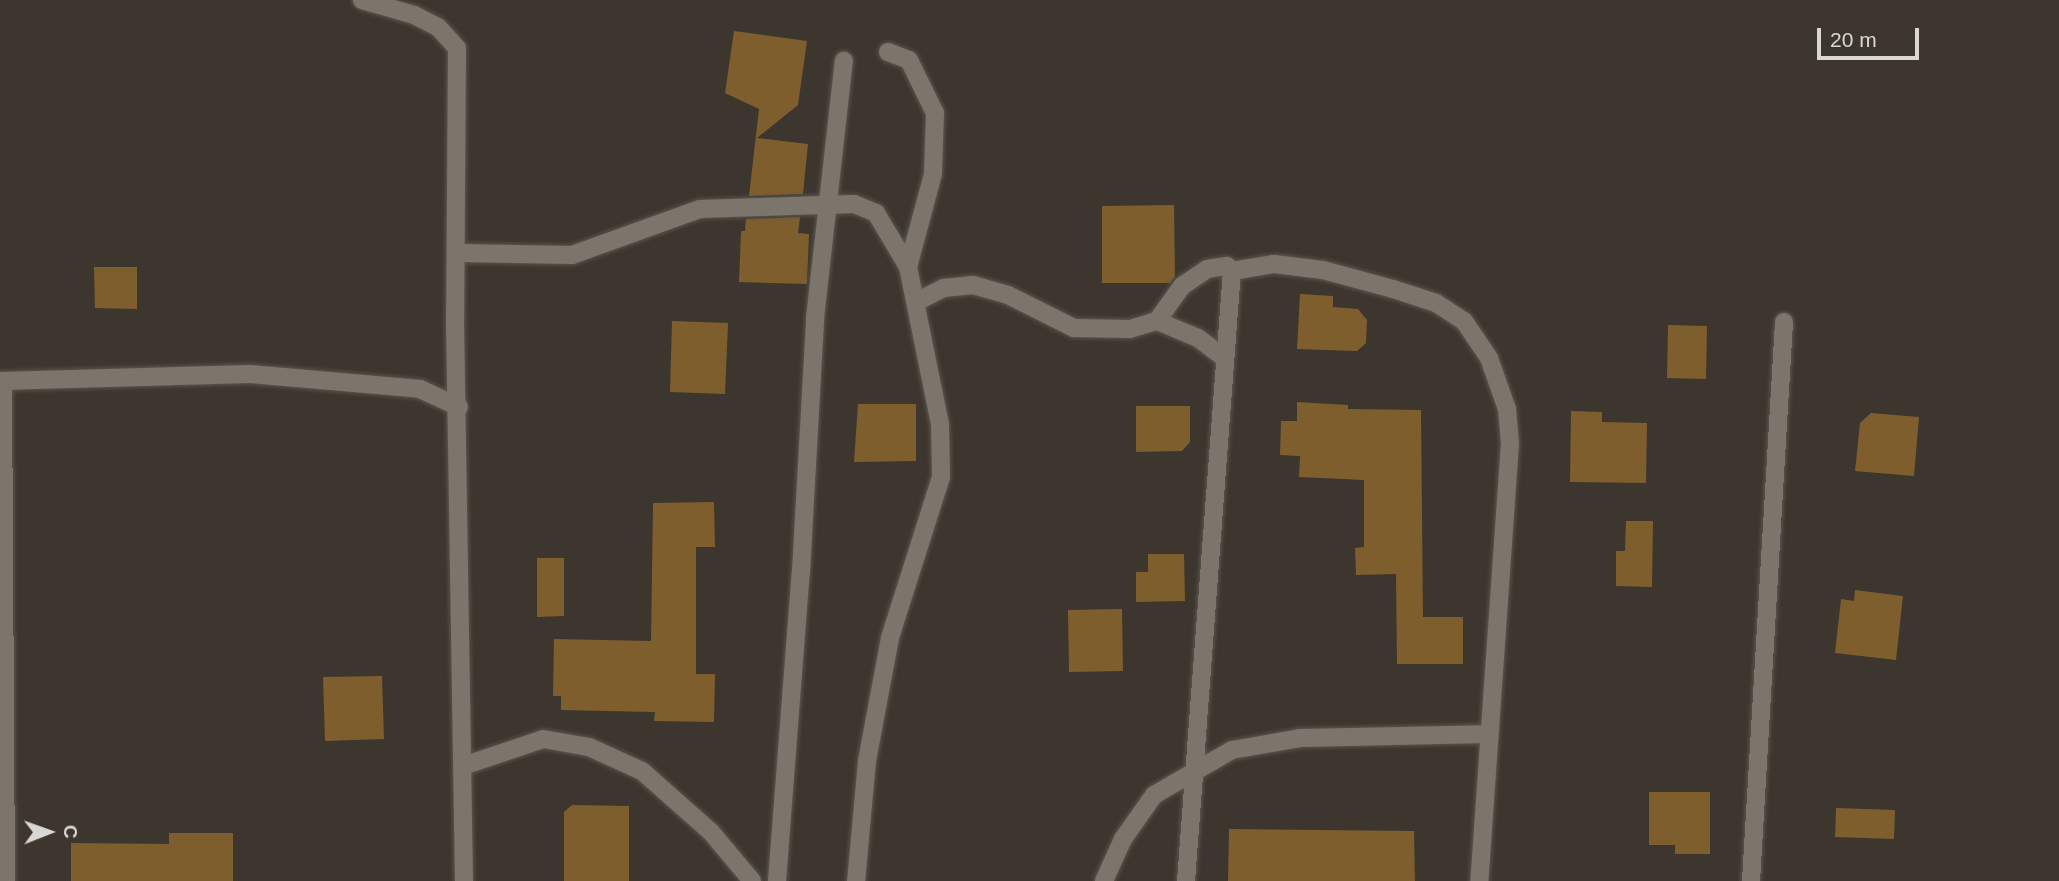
<!DOCTYPE html>
<html>
<head>
<meta charset="utf-8">
<style>
  body { margin:0 }
  #map { position:relative; width:2059px; height:881px; overflow:hidden; background:#3c362e; font-family:Arial,sans-serif }
  div>[style] { position:absolute }
  .building>* { inset:0; background:#7f5e2e }
  .roads { filter:drop-shadow(0 0 2px #5a554f) drop-shadow(0 0 2px #5a554f) }
  .minor>* { height:18px; margin:-9px; padding:0 9px; transform-origin:9px; border-radius:9px; background:#7c756c }
  span { translate:-50% -50%; white-space:nowrap; text-align:center; line-height:1.15; -webkit-text-stroke:5px #3c362e; paint-order:stroke }
  .north { position:absolute; left:14px; top:797px; width:70px; height:70px; -webkit-text-stroke:5px #3c362e; paint-order:stroke; rotate:89deg; font-size:19px; font-weight:700; line-height:28px; text-align:center; color:#dbd8d3 }
  .north::after { content:''; display:block; margin:auto; width:24px; height:32px; background:#dbd8d3; clip-path:polygon(50% 0,100% 100%,50% 72%,0 100%) }
  .scale { position:absolute; left:1817px; top:28px; width:102px; height:32px; box-sizing:border-box; border:4px solid #dbd8d3; border-top:0; padding-left:9px; font-size:21px; line-height:24px; white-space:nowrap; color:#dbd8d3; -webkit-text-stroke:5px #3c362e; paint-order:stroke }
</style>
</head>
<body>
<div id="map">
  <div class="building">
    <i style="clip-path:polygon(734px 31px,807px 41px,798px 105px,757px 138px,808px 144px,803px 194px,749px 196px,759px 109px,725px 93px)"></i>
    <i style="clip-path:polygon(1174px 205px,1175px 277px,1170px 283px,1102px 283px,1102px 206px)"></i>
    <i style="clip-path:polygon(800px 217px,798px 233px,809px 234px,807px 284px,739px 282px,741px 231px,745px 231px,746px 219px)"></i>
    <i style="clip-path:polygon(94px 267px,137px 267px,137px 309px,95px 308px)"></i>
    <i style="clip-path:polygon(1300px 294px,1333px 296px,1333px 307px,1358px 309px,1367px 320px,1366px 343px,1357px 351px,1297px 349px)"></i>
    <i style="clip-path:polygon(672px 321px,728px 323px,725px 394px,670px 392px)"></i>
    <i style="clip-path:polygon(1668px 325px,1707px 326px,1706px 379px,1667px 378px)"></i>
    <i style="clip-path:polygon(1297px 402px,1348px 405px,1348px 409px,1421px 410px,1423px 617px,1463px 617px,1463px 664px,1397px 664px,1396px 574px,1356px 575px,1355px 548px,1364px 547px,1364px 480px,1299px 477px,1300px 456px,1280px 455px,1281px 421px,1297px 421px)"></i>
    <i style="clip-path:polygon(858px 404px,916px 404px,916px 461px,854px 462px)"></i>
    <i style="clip-path:polygon(1136px 406px,1190px 406px,1190px 442px,1182px 451px,1136px 452px)"></i>
    <i style="clip-path:polygon(1571px 411px,1602px 412px,1602px 422px,1647px 423px,1646px 483px,1570px 482px)"></i>
    <i style="clip-path:polygon(1871px 413px,1919px 417px,1914px 476px,1855px 471px,1860px 423px)"></i>
    <i style="clip-path:polygon(714px 502px,715px 547px,696px 547px,696px 674px,715px 674px,714px 722px,654px 721px,655px 712px,561px 710px,561px 696px,553px 696px,554px 639px,651px 641px,653px 503px)"></i>
    <i style="clip-path:polygon(1626px 521px,1653px 521px,1652px 587px,1616px 586px,1616px 551px,1625px 551px)"></i>
    <i style="clip-path:polygon(1148px 554px,1184px 554px,1185px 601px,1136px 602px,1136px 572px,1148px 572px)"></i>
    <i style="clip-path:polygon(537px 558px,564px 558px,564px 616px,537px 617px)"></i>
    <i style="clip-path:polygon(1855px 590px,1903px 596px,1896px 660px,1835px 653px,1841px 599px,1854px 601px)"></i>
    <i style="clip-path:polygon(1122px 609px,1123px 671px,1069px 672px,1068px 610px)"></i>
    <i style="clip-path:polygon(382px 676px,384px 739px,325px 741px,323px 677px)"></i>
    <i style="clip-path:polygon(1649px 792px,1710px 792px,1710px 854px,1675px 854px,1675px 845px,1649px 845px)"></i>
    <i style="clip-path:polygon(572px 805px,629px 806px,629px 881px,564px 881px,564px 812px)"></i>
    <i style="clip-path:polygon(1836px 808px,1895px 810px,1894px 839px,1835px 837px)"></i>
    <i style="clip-path:polygon(1229px 829px,1414px 831px,1415px 881px,1228px 881px)"></i>
    <i style="clip-path:polygon(169px 833px,233px 833px,233px 881px,71px 881px,71px 843px,169px 844px)"></i>
  </div>
  <div class="roads">
    <div class="minor">
      <i style="left:362px;top:0;width:54px;rotate:16.1deg"></i>
      <i style="left:414px;top:15px;width:27px;rotate:27deg"></i>
      <i style="left:438px;top:27px;width:28px;rotate:48deg"></i>
      <i style="left:457px;top:48px;width:273px;rotate:90.4deg"></i>
      <i style="left:455px;top:321px;width:560px;rotate:89.08deg"></i>
      <i style="left:888px;top:52px;width:22px;rotate:21deg"></i>
      <i style="left:909px;top:60px;width:59px;rotate:63.9deg"></i>
      <i style="left:935px;top:113px;width:61px;rotate:91.9deg"></i>
      <i style="left:933px;top:174px;width:96px;rotate:105deg"></i>
      <i style="left:458px;top:253px;width:114px;rotate:1deg"></i>
      <i style="left:572px;top:255px;width:136px;rotate:-19.8deg"></i>
      <i style="left:700px;top:209px;width:154px;rotate:-1.9deg"></i>
      <i style="left:854px;top:204px;width:24px;rotate:22deg"></i>
      <i style="left:876px;top:213px;width:63px;rotate:59.3deg"></i>
      <i style="left:908px;top:267px;width:160px;rotate:78.5deg"></i>
      <i style="left:940px;top:424px;width:53px;rotate:88.9deg"></i>
      <i style="left:941px;top:477px;width:169px;rotate:107.6deg"></i>
      <i style="left:890px;top:638px;width:125px;rotate:100.6deg"></i>
      <i style="left:867px;top:761px;width:121px;rotate:95.2deg"></i>
      <i style="left:916px;top:302px;width:31px;rotate:-27deg"></i>
      <i style="left:944px;top:288px;width:29px;rotate:-6deg"></i>
      <i style="left:973px;top:285px;width:36px;rotate:16deg"></i>
      <i style="left:1008px;top:295px;width:74px;rotate:26.6deg"></i>
      <i style="left:1074px;top:328px;width:56px;rotate:1deg"></i>
      <i style="left:1130px;top:329px;width:28px;rotate:-17deg"></i>
      <i style="left:1157px;top:321px;width:43px;rotate:-54.5deg"></i>
      <i style="left:1182px;top:286px;width:30px;rotate:-34deg"></i>
      <i style="left:1207px;top:269px;width:20px;rotate:-9deg"></i>
      <i style="left:1227px;top:266px;width:7px;rotate:45deg"></i>
      <i style="left:1232px;top:271px;width:43px;rotate:-9.5deg"></i>
      <i style="left:1274px;top:264px;width:49px;rotate:7deg"></i>
      <i style="left:1323px;top:270px;width:73px;rotate:15.2deg"></i>
      <i style="left:1393px;top:289px;width:45px;rotate:18deg"></i>
      <i style="left:1436px;top:303px;width:33px;rotate:33deg"></i>
      <i style="left:1464px;top:321px;width:45px;rotate:56deg"></i>
      <i style="left:1489px;top:358px;width:54px;rotate:70.6deg"></i>
      <i style="left:1507px;top:409px;width:34px;rotate:85deg"></i>
      <i style="left:1510px;top:443px;width:439px;rotate:94deg"></i>
      <i style="left:1157px;top:321px;width:44px;rotate:22.5deg"></i>
      <i style="left:1198px;top:338px;width:34px;rotate:37deg"></i>
      <i style="left:0;top:381px;width:250px;rotate:-1.6deg"></i>
      <i style="left:250px;top:374px;width:171px;rotate:5deg"></i>
      <i style="left:420px;top:389px;width:43px;rotate:24.8deg"></i>
      <i style="left:3px;top:381px;width:500px;rotate:89.66deg"></i>
      <i style="left:463px;top:766px;width:84px;rotate:-18.6deg"></i>
      <i style="left:543px;top:739px;width:47px;rotate:9.9deg"></i>
      <i style="left:589px;top:747px;width:58px;rotate:24.4deg"></i>
      <i style="left:642px;top:771px;width:92px;rotate:41.5deg"></i>
      <i style="left:711px;top:832px;width:64px;rotate:50.1deg"></i>
      <i style="left:777px;top:881px;width:310px;rotate:-85.6deg"></i>
      <i style="left:801px;top:572px;width:254px;rotate:-86.8deg"></i>
      <i style="left:815px;top:318px;width:259px;rotate:-83.6deg"></i>
      <i style="left:1104px;top:881px;width:46px;rotate:-65.7deg"></i>
      <i style="left:1123px;top:839px;width:54px;rotate:-54.8deg"></i>
      <i style="left:1154px;top:795px;width:90px;rotate:-30deg"></i>
      <i style="left:1232px;top:750px;width:69px;rotate:-10deg"></i>
      <i style="left:1300px;top:738px;width:188px;rotate:-1.2deg"></i>
      <i style="left:1186px;top:881px;width:612px;rotate:-85.69deg"></i>
      <i style="left:1751px;top:881px;width:560px;rotate:-86.62deg"></i>
    </div>
  </div>
  <div class="north">С</div>
  <div class="scale">20 m</div>
</div>
</body>
</html>
